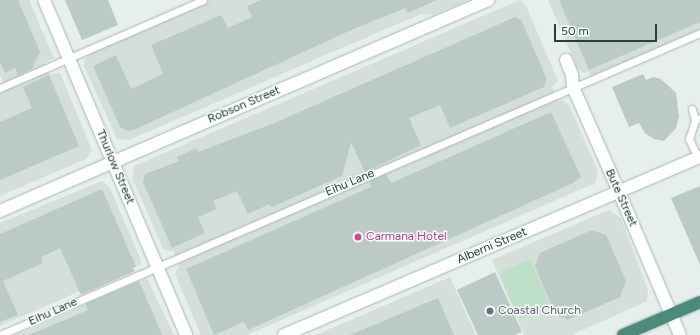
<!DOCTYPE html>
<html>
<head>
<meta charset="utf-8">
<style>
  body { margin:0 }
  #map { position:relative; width:700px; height:335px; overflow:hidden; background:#e6efeb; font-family:Figtree,sans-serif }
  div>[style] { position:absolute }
  .built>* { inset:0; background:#d4dfda }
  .green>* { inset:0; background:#bfe0c8 }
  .building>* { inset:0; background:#bbcac4 }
  .roads { filter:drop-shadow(0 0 1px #a8b8b2) drop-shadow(0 0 1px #a8b8b2) }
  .service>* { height:7px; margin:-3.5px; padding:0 3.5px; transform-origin:3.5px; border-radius:3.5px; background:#fff }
  .minor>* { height:12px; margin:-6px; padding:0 6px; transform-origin:6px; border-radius:6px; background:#fff }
  .tertiary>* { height:12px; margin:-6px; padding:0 6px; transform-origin:6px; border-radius:6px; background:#fff }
  .secondary>* { height:12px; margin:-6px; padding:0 6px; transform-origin:6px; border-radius:6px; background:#fff }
  .trunk>* { height:12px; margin:-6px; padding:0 6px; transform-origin:6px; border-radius:6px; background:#4c8a7c }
  .dots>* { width:11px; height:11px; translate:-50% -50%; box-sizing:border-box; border:2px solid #f7fbf9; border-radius:50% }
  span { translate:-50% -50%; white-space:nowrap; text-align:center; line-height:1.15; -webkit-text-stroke:3px #f7fbf9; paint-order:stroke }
  .street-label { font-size:12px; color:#24423a }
  .hotel-label { font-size:12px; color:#b23c85 }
  .left { translate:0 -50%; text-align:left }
  .worship-label { font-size:12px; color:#5b616d }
  .scale { position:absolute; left:554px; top:24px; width:103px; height:18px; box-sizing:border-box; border:2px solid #24423a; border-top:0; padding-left:5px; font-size:12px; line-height:14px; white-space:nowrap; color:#24423a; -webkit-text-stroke:3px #f7fbf9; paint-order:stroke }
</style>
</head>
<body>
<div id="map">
  <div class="built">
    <i style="clip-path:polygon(0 0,29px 0,54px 58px,44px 63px,50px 74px,60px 73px,92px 150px,86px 159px,0 196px,0 88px,5px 86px,0 75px)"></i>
    <i style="clip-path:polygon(203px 0,468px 0,433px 15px,421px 14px,129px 140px,117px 139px,84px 66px,85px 59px,89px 56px,87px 50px)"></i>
    <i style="clip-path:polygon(520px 0,526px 6px,558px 81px,552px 87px,558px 102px,562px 100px,569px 105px,598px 171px,595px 183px,247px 335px,201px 335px,175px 274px,179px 265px,173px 250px,169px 251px,163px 249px,132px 178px,134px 166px)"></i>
    <i style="clip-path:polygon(548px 0,700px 0,700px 33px,592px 79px,589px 72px,583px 73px,578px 69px)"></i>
    <i style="clip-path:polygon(102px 181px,110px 188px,141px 260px,140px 265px,0 326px,0 223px)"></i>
    <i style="clip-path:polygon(609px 210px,621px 218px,648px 290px,647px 301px,572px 335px,524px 335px,492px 260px)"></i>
    <i style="clip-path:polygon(450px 277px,476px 335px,316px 335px)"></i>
    <i style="clip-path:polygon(147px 278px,174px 335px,16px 335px)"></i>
  </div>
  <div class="green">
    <i style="clip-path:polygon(530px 259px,550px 305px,520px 319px,499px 273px)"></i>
  </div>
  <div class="building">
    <i style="clip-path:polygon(0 0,18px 0,40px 52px,32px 69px,18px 75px,15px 68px,5px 73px,0 62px)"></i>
    <i style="clip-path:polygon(65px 0,108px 0,118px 25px,82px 40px)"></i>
    <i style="clip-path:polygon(261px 0,437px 0,408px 13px,405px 8px,349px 31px,134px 130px,127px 131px,120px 127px,93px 66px,116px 55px,131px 89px,163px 74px,151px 45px,221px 15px,228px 28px,252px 17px,247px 6px)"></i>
    <i style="clip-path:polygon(559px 0,700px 0,700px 22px,589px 70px)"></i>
    <i style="clip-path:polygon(515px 17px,521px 20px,547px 79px,544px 87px,450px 128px,440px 105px,409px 118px,421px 145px,365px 172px,351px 142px,342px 176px,272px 207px,270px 204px,248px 214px,237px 191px,213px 201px,217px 209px,198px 217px,205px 233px,172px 248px,143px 182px,145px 174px,179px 161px,177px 157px,196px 148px,198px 152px,272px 124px)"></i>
    <i style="clip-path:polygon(643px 74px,646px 80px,653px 77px,661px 79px,676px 93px,679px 117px,676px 128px,664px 141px,654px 139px,645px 133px,639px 123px,629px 127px,612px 87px)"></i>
    <i style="clip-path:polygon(49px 75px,79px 146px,0 180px,0 122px,32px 108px,23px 87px)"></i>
    <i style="clip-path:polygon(551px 112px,581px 177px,573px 183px,248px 330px,244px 322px,214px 335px,186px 269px,371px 187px,369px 181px,386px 174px,391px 183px)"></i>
    <i style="clip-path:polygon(700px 186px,700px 265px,671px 198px)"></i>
    <i style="clip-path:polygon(102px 189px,136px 267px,133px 268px,135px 271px,81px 295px,60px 248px,41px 257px,43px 263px,3px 281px,18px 315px,0 322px,0 234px)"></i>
    <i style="clip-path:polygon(592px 230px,606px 235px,626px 281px,620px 297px,568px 320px,555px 314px,535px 266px,540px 253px)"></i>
    <i style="clip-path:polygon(495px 272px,522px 332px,515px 335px,478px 335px,457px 290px)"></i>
    <i style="clip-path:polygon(139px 281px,162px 335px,29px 335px,88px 310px,85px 304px)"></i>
    <i style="clip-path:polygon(438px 298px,454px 335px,350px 335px)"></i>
  </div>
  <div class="roads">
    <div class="service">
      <i style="left:0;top:88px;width:221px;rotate:-23.4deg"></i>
      <i style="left:692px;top:109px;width:11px;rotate:75deg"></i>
      <i style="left:698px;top:158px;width:21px;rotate:-115deg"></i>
      <i style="left:689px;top:139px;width:20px;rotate:-72deg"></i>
      <i style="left:695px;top:120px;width:5px;rotate:-22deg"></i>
      <i style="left:0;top:335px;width:762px;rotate:-23.34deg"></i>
    </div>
    <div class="minor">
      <i style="left:566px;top:60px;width:16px;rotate:68deg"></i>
      <i style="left:572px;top:75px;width:12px;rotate:85deg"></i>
      <i style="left:573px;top:87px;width:115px;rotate:66.3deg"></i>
    </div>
    <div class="tertiary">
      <i style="left:619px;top:192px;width:155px;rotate:66.9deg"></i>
      <i style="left:284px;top:335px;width:452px;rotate:-23.2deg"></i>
    </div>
    <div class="secondary">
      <i style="left:44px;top:0;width:364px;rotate:67deg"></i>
      <i style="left:0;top:211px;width:532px;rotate:-23.38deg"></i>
    </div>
    <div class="trunk">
      <i style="left:623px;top:335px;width:84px;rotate:-23.2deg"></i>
    </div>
  </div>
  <div class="dots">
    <i style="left:358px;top:237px;background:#d1479c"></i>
    <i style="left:490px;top:311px;background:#6b7280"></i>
  </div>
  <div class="street-label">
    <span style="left:244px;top:105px;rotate:-23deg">Robson Street</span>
    <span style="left:115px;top:167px;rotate:67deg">Thurlow Street</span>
    <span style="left:350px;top:183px;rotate:-23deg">Eihu Lane</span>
    <span style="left:621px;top:198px;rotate:66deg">Bute Street</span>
    <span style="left:492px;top:246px;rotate:-23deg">Alberni Street</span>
    <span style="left:53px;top:312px;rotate:-24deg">Eihu Lane</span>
  </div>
  <div class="hotel-label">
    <span class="left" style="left:366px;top:237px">Carmana Hotel</span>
  </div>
  <div class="worship-label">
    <span class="left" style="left:498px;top:311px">Coastal Church</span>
  </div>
  <div class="scale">50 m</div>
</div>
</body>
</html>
